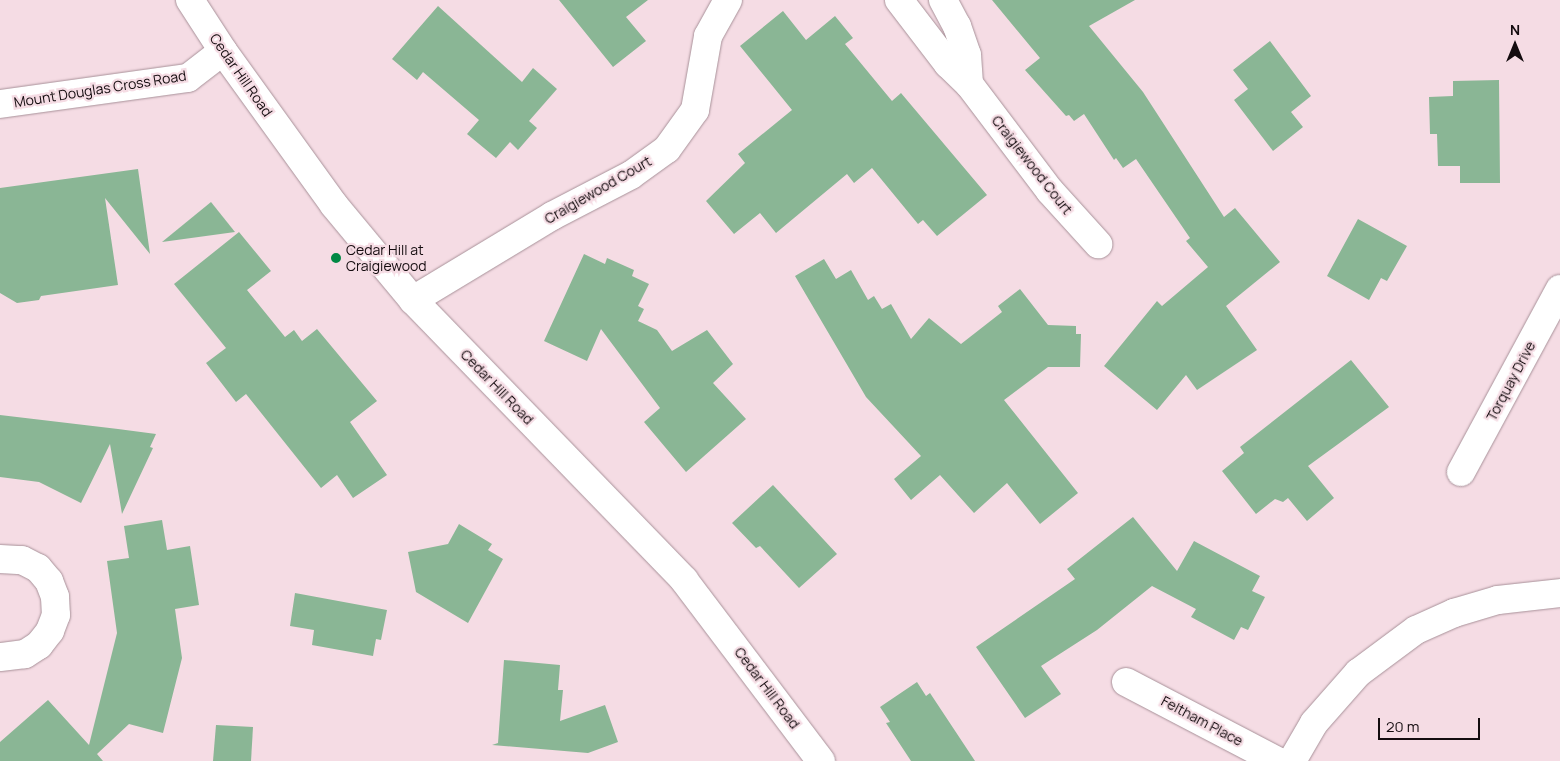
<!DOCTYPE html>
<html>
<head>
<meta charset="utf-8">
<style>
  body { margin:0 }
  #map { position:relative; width:1560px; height:761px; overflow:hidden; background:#f5dce4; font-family:Manrope,sans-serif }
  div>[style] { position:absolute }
  .building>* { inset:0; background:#8ab695 }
  .roads { filter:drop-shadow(0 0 1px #a89199) drop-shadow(0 0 1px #a89199) }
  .street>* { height:28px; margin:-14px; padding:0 14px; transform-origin:14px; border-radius:14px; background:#fff }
  .secondary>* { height:28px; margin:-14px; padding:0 14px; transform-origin:14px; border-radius:14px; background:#fff }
  .dots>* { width:14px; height:14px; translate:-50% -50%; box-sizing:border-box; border:2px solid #f5dce4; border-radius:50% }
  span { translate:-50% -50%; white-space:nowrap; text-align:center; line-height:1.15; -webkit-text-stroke:4.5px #f5dce4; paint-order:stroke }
  .street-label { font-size:14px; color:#140c0f }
  .poi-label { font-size:14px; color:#140c0f }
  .left { translate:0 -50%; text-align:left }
  .north { position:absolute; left:1490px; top:20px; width:50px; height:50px; -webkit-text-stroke:4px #f5dce4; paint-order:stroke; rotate:0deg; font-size:14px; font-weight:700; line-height:20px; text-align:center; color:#140c0f }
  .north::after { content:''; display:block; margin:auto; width:18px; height:22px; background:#140c0f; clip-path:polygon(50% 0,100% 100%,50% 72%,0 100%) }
  .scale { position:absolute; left:1378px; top:718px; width:102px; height:22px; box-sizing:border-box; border:2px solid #140c0f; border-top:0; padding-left:6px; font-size:15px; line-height:18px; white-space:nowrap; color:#140c0f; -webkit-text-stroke:4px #f5dce4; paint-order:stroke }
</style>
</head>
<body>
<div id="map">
  <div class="building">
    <i style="clip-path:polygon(559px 0,648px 0,626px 17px,646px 41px,613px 67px)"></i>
    <i style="clip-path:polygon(992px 0,1135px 0,1089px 26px,1143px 92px,1224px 217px,1235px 208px,1280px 262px,1226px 306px,1257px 350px,1197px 390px,1186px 375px,1157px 410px,1104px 366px,1157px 301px,1162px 306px,1208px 267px,1186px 241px,1190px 238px,1136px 159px,1123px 168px,1116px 158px,1114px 160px,1084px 114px,1074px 121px,1069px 115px,1066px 116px,1025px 70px,1040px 58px)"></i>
    <i style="clip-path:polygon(438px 6px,522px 82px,533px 68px,557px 89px,529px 121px,537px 128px,518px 150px,510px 142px,496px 158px,467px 134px,479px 120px,423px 72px,417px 80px,392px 59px)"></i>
    <i style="clip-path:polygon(783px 11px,806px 40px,835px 16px,853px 38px,845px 44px,892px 101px,901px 93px,987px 195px,937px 236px,923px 220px,918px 224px,872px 168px,854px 183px,847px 174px,776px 233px,760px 213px,734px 234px,706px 201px,745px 163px,738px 154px,792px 110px,740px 46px)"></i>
    <i style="clip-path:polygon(1270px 41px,1311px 96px,1291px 112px,1303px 127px,1273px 151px,1234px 100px,1248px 89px,1233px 70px)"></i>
    <i style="clip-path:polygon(1499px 80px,1500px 183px,1460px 183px,1460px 166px,1438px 166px,1437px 134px,1430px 134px,1429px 97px,1453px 96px,1453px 81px)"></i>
    <i style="clip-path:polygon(138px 169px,150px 254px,105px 198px,118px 285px,41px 296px,39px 300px,17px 303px,0 293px,0 188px)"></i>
    <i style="clip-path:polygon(211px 202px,235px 232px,162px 242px)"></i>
    <i style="clip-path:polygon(1358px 219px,1407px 246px,1387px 281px,1381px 278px,1369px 300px,1327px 276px)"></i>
    <i style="clip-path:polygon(239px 232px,271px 271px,247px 290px,285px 337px,294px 330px,302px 341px,317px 329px,377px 401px,350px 422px,387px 475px,353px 498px,337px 475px,321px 488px,246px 394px,236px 402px,206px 363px,226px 348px,174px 284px)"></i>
    <i style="clip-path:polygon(584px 254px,605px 264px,607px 258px,634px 270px,632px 276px,649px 284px,638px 306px,644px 309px,638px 321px,657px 330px,672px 351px,707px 330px,733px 364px,713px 383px,746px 419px,686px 472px,644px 422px,660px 408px,601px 329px,587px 361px,544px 341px)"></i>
    <i style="clip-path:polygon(824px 259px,836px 279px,851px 270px,868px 300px,874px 296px,882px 309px,891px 304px,911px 339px,929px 318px,961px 344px,1002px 312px,998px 306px,1020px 289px,1048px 325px,1076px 326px,1076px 334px,1081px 334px,1080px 367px,1048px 367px,1004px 400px,1078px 493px,1040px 524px,1007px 483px,974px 513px,940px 475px,911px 500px,894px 479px,921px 456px,866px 397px,795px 276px)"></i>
    <i style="clip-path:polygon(1351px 360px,1389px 407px,1308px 466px,1334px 498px,1307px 521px,1288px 498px,1283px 502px,1275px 499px,1256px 514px,1222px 471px,1244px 453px,1240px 447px)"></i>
    <i style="clip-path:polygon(0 415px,118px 429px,156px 434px,150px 447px,153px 448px,122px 514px,110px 444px,81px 503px,39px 482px,0 477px)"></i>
    <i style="clip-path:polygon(773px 485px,837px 554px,799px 588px,760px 546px,756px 548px,732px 523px)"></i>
    <i style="clip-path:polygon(1133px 517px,1177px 571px,1194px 541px,1260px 576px,1252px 591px,1265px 597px,1248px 630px,1241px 627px,1234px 640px,1191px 617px,1196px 609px,1152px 586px,1097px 630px,1041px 666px,1061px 694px,1025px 718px,976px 647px,1075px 579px,1067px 569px)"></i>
    <i style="clip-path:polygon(162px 520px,167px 550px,190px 546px,199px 605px,175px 609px,182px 658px,163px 733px,129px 724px,97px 754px,103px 761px,0 761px,0 742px,48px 700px,89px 745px,117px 633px,107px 561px,129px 558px,124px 526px)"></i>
    <i style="clip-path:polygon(459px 524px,492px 544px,488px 550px,503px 559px,468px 623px,416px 592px,408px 552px,448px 544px)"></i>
    <i style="clip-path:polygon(295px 593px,387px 610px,381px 640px,376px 639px,373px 656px,312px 645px,314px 630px,290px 626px)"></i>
    <i style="clip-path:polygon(504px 660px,560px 665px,558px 690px,563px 690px,560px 721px,605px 705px,618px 742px,588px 753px,492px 745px,498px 743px)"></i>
    <i style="clip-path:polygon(917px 682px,926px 696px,930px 693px,975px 761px,911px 761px,886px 723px,890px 722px,880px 707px)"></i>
    <i style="clip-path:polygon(216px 725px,253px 727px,251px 761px,213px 761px)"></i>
  </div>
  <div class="roads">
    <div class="street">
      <i style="left:899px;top:0;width:81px;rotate:52.6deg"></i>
      <i style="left:948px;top:64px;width:29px;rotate:44deg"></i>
      <i style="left:969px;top:84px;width:134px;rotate:52.9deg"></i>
      <i style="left:1050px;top:191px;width:72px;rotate:47.8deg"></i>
      <i style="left:943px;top:0;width:30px;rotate:62deg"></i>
      <i style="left:957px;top:26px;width:31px;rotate:71deg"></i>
      <i style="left:967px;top:55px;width:29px;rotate:86deg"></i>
      <i style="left:413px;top:300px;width:162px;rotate:-31.1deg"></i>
      <i style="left:552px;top:216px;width:89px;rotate:-27.4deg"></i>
      <i style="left:631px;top:175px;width:44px;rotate:-35.8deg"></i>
      <i style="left:667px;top:149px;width:48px;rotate:-54.3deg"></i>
      <i style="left:695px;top:110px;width:75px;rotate:-80deg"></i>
      <i style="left:708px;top:36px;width:41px;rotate:-60.9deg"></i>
      <i style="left:1461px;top:472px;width:208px;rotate:-61.6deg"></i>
      <i style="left:0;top:559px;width:22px;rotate:3deg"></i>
      <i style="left:22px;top:560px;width:18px;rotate:27deg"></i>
      <i style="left:38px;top:568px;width:17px;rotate:50deg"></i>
      <i style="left:49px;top:581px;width:17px;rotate:69deg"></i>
      <i style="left:55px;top:597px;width:18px;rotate:87deg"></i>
      <i style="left:56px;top:615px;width:17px;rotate:111deg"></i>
      <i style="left:50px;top:631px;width:18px;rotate:128deg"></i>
      <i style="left:39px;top:645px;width:17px;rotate:147deg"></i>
      <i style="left:25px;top:654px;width:25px;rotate:173deg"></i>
      <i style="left:1126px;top:682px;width:170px;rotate:27.6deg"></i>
    </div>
    <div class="secondary">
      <i style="left:190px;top:0;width:61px;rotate:57.1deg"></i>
      <i style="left:223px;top:51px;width:190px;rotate:54.2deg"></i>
      <i style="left:334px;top:205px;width:124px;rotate:50.3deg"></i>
      <i style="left:413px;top:300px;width:390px;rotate:45.9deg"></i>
      <i style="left:684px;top:580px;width:227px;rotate:52.9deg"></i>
      <i style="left:0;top:104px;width:190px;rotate:-7.9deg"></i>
      <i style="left:188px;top:78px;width:44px;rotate:-37.6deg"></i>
      <i style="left:1292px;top:761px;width:44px;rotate:-59.9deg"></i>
      <i style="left:1314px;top:723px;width:67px;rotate:-48.7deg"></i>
      <i style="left:1358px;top:673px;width:72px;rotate:-36.6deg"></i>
      <i style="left:1416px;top:630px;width:42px;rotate:-24.1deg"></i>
      <i style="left:1454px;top:613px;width:46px;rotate:-16.5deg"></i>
      <i style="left:1498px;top:600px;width:62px;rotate:-6.4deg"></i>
    </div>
  </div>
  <div class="dots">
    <i style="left:336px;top:258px;background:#018844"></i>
  </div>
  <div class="street-label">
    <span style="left:241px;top:75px;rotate:55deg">Cedar Hill Road</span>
    <span style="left:100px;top:89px;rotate:-9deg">Mount Douglas Cross Road</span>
    <span style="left:1032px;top:165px;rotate:52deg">Craigiewood Court</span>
    <span style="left:598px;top:190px;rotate:-30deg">Craigiewood Court</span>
    <span style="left:1511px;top:381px;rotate:-62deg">Torquay Drive</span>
    <span style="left:497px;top:387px;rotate:46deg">Cedar Hill Road</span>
    <span style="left:767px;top:688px;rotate:53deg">Cedar Hill Road</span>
    <span style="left:1202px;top:721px;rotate:28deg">Feltham Place</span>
  </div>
  <div class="poi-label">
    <span class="left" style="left:346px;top:258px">Cedar Hill at<br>Craigiewood</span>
  </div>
  <div class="north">N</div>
  <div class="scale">20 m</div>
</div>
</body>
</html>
